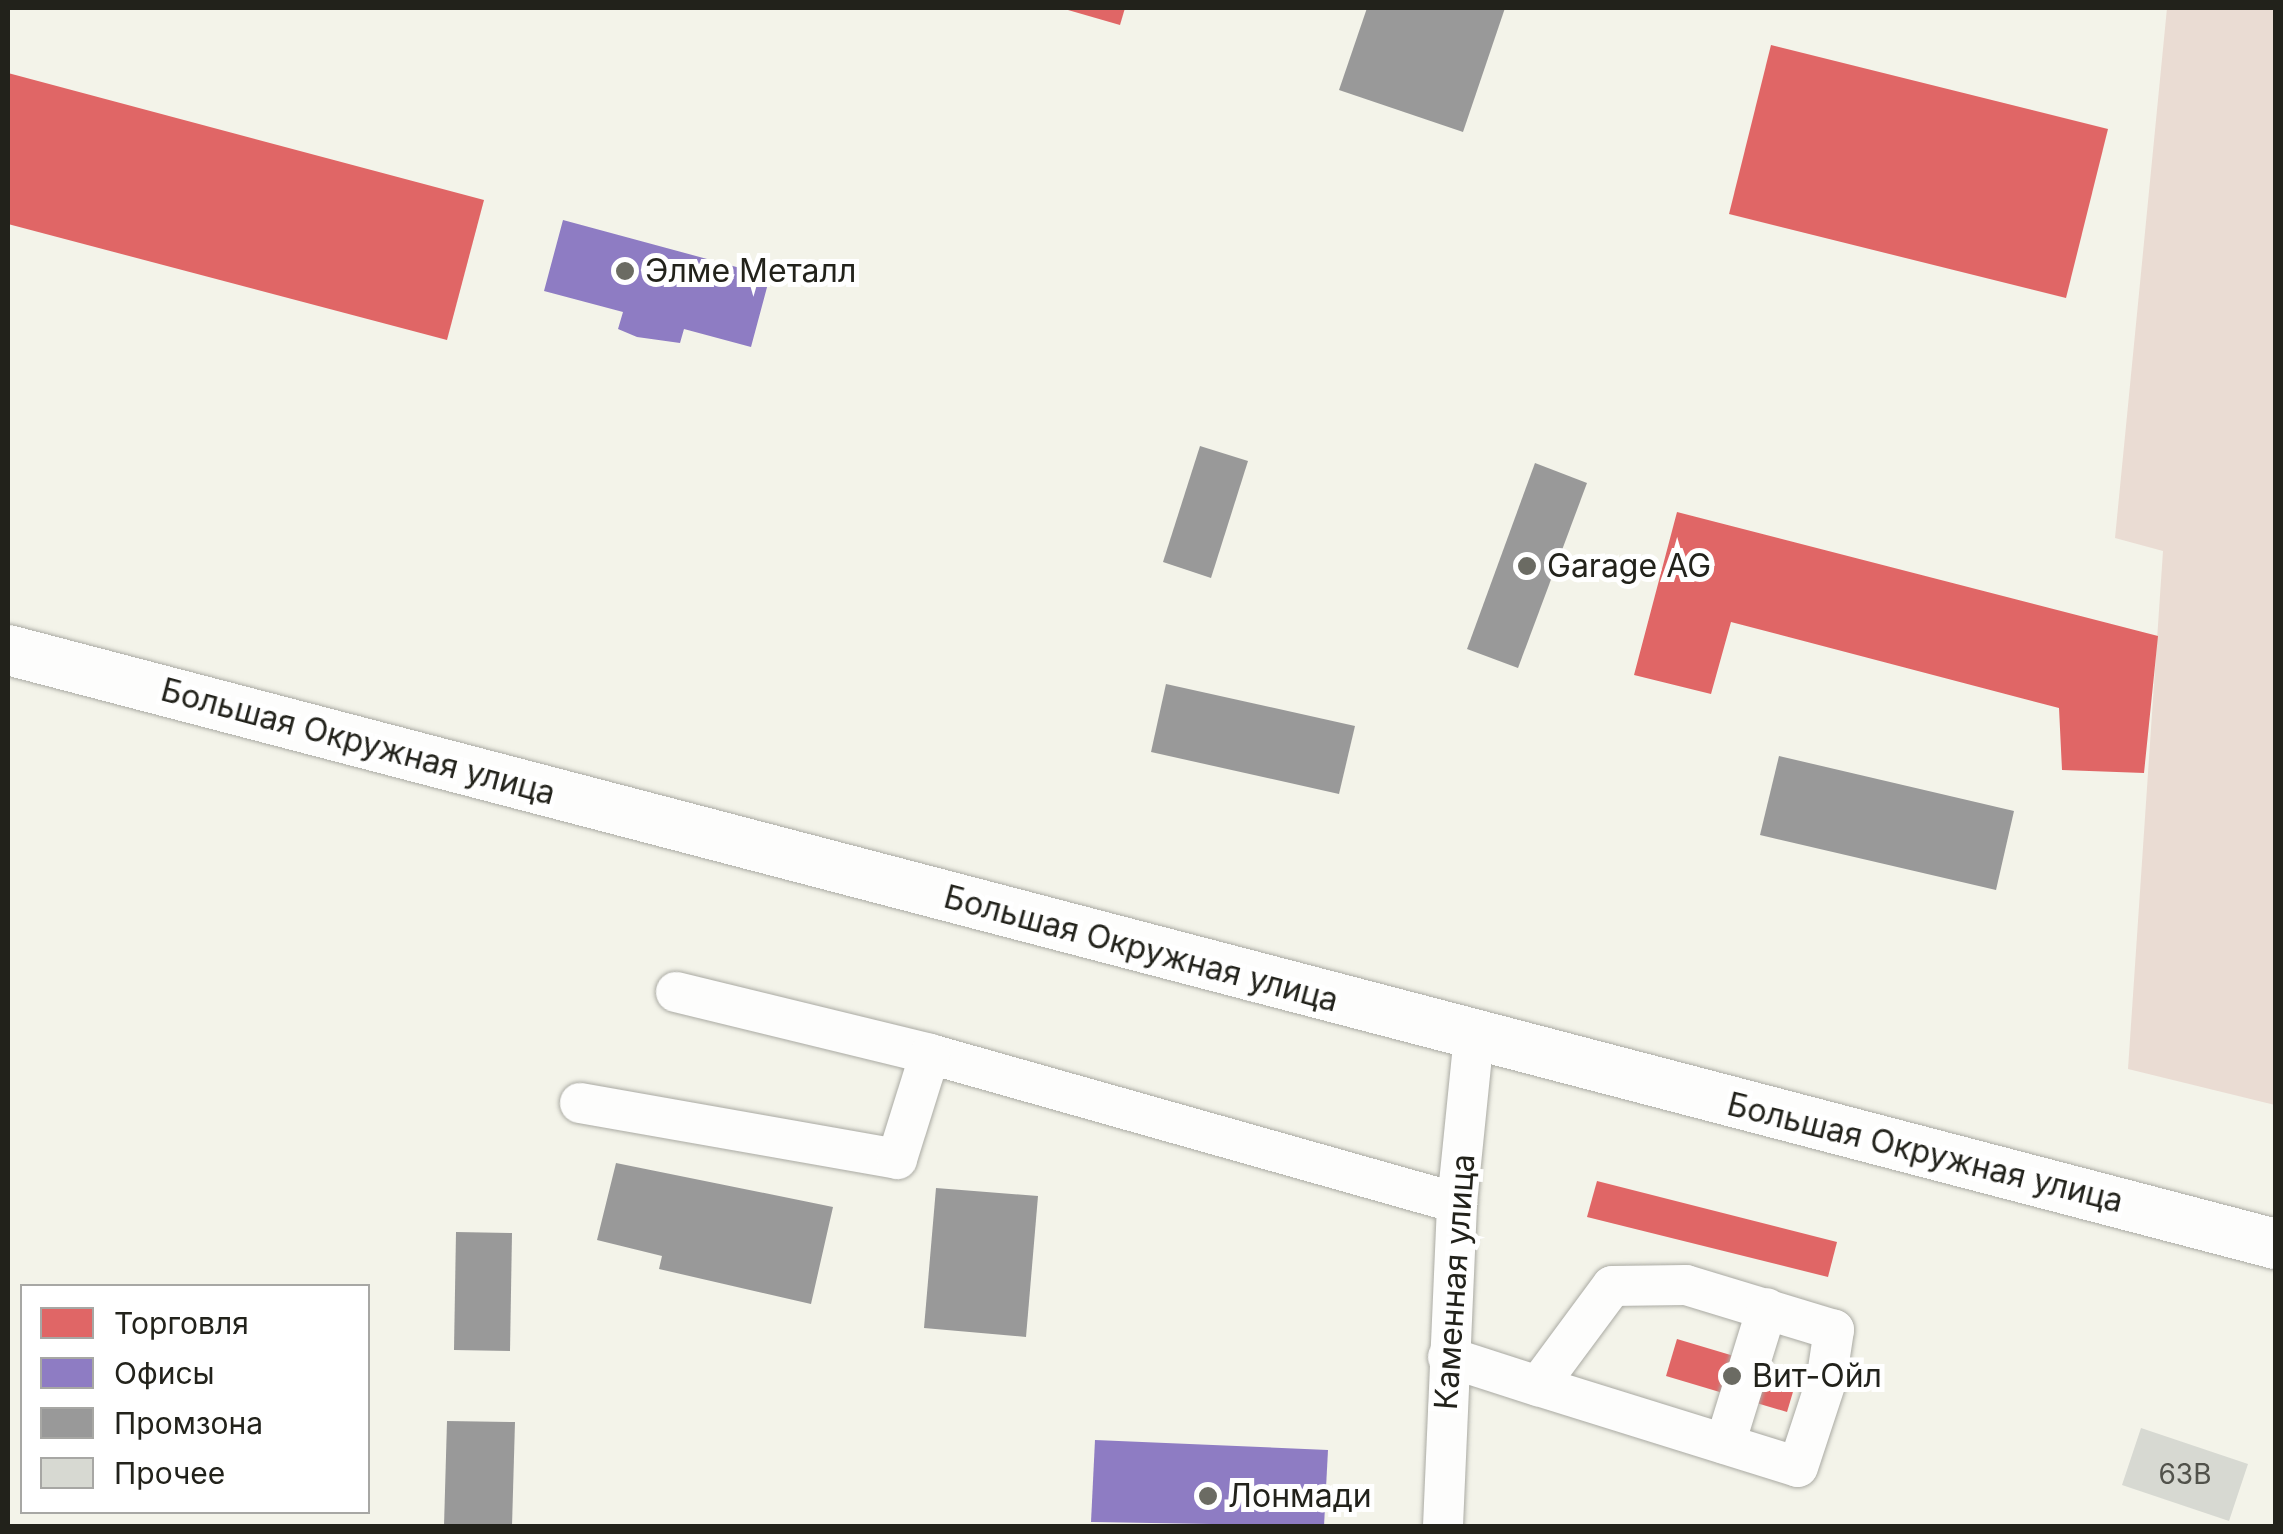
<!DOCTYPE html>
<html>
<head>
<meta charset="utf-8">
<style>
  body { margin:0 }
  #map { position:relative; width:2283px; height:1534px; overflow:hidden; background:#f3f3e9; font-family:Inter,sans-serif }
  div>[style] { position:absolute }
  .green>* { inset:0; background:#eadcd3 }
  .shops>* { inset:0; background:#e06666 }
  .offices>* { inset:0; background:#8e7cc3 }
  .industry>* { inset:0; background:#999 }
  .building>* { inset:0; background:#d7d9d2 }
  .roads { filter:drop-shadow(0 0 2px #aaaaa3) drop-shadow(0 0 2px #aaaaa3) }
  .minor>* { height:40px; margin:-20px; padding:0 20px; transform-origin:20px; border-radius:20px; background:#fdfdfc }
  .major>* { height:50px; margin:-25px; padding:0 25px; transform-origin:25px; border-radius:25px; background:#fdfdfc }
  .dots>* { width:28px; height:28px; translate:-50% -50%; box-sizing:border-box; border:5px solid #fff; border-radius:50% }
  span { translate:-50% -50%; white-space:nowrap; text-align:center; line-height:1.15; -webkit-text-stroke:10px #fff; paint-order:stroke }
  .number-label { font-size:28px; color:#51524b }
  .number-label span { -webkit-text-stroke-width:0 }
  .poi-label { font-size:32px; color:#22221b }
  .left { translate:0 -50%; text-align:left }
  .street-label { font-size:32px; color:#22221b }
  .frame { position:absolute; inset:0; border:10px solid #22221b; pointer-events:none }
  .legend { position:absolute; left:20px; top:1284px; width:350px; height:230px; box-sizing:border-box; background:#fff; border:2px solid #a7a7a4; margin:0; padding:12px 18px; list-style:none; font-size:30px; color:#22221b }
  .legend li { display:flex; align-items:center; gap:20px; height:50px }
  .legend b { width:50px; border:2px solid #a7a7a4 }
</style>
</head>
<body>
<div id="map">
  <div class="green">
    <i style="clip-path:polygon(2167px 8px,2275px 8px,2275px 1105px,2128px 1069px,2163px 551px,2115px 538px)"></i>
  </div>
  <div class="shops">
    <i style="clip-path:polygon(1061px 8px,1125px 8px,1120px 25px)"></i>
    <i style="clip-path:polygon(1771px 45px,2108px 129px,2066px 298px,1729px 214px)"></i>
    <i style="clip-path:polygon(8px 73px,484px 200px,447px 340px,8px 224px)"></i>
    <i style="clip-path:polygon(1677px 512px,2158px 636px,2144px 773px,2062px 770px,2059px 708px,1731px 622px,1711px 694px,1634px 675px)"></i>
    <i style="clip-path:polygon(1597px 1181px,1837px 1242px,1828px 1277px,1587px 1217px)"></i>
    <i style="clip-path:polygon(1677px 1339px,1798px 1375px,1787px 1412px,1666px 1376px)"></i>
  </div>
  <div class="offices">
    <i style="clip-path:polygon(563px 220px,770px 276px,751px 347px,684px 329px,680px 343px,637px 337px,618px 329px,623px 312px,544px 291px)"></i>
    <i style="clip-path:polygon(1095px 1440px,1328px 1450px,1324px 1526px,1091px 1522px)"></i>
  </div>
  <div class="industry">
    <i style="clip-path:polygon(1367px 8px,1505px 8px,1463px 132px,1339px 90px)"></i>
    <i style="clip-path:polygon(1200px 446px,1248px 461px,1211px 578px,1163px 562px)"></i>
    <i style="clip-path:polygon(1535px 463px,1587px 483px,1518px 668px,1467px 649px)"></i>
    <i style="clip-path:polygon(1166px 684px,1355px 726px,1339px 794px,1151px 752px)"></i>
    <i style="clip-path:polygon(1779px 756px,2014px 811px,1996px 890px,1760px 835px)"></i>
    <i style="clip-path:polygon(616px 1163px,833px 1207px,811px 1304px,659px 1269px,662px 1256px,597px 1240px)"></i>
    <i style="clip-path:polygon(936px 1188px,1038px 1196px,1026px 1337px,924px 1328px)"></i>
    <i style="clip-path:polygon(456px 1232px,512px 1233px,510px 1351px,454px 1350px)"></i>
    <i style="clip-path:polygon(447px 1421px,515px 1422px,512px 1526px,444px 1526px)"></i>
  </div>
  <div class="building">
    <i style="clip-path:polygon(2141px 1428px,2248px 1464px,2229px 1521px,2122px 1485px)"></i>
  </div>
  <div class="roads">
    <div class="minor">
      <i style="left:676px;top:992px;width:261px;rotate:13.7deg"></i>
      <i style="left:930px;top:1054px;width:548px;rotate:15.79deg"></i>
      <i style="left:580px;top:1103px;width:322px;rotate:10deg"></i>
      <i style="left:897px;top:1159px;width:110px;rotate:-72.6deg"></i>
      <i style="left:1448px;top:1357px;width:95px;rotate:17.9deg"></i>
      <i style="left:1538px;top:1386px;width:272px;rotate:17.3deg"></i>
      <i style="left:1798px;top:1467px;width:89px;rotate:-71.8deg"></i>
      <i style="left:1826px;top:1382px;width:53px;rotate:-81.3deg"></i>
      <i style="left:1834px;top:1330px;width:155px;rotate:-163.1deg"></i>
      <i style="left:1686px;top:1285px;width:74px;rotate:179.2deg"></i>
      <i style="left:1612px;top:1286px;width:124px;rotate:126.5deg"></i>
      <i style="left:1725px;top:1444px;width:142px;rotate:-72.8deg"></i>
      <i style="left:1443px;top:1526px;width:323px;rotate:-87.5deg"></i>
      <i style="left:1457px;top:1203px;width:167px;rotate:-84.2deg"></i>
    </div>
    <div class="major">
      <i style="left:8px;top:650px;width:2344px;rotate:14.68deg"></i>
    </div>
  </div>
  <div class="dots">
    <i style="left:625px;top:271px;background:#6b6b63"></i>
    <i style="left:1527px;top:566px;background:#6b6b63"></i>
    <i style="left:1732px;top:1376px;background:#6b6b63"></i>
    <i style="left:1208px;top:1496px;background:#6b6b63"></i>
  </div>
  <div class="number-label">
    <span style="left:2185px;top:1474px">63В</span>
  </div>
  <div class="poi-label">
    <span class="left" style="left:645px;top:271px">Элме Металл</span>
    <span class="left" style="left:1547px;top:566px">Garage AG</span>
    <span class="left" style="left:1752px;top:1376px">Вит-Ойл</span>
    <span class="left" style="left:1228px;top:1496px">Лонмади</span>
  </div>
  <div class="street-label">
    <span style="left:358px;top:742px;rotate:15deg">Большая Окружная улица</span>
    <span style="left:1141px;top:949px;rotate:15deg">Большая Окружная улица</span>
    <span style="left:1925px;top:1153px;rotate:14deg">Большая Окружная улица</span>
    <span style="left:1455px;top:1282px;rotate:-86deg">Каменная улица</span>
  </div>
  <div class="frame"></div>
  <ul class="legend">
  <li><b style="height:28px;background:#e06666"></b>Торговля</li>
  <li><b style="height:28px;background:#8e7cc3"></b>Офисы</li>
  <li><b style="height:28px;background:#999"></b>Промзона</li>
  <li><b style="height:28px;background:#d7d9d2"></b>Прочее</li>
  </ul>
</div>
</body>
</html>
